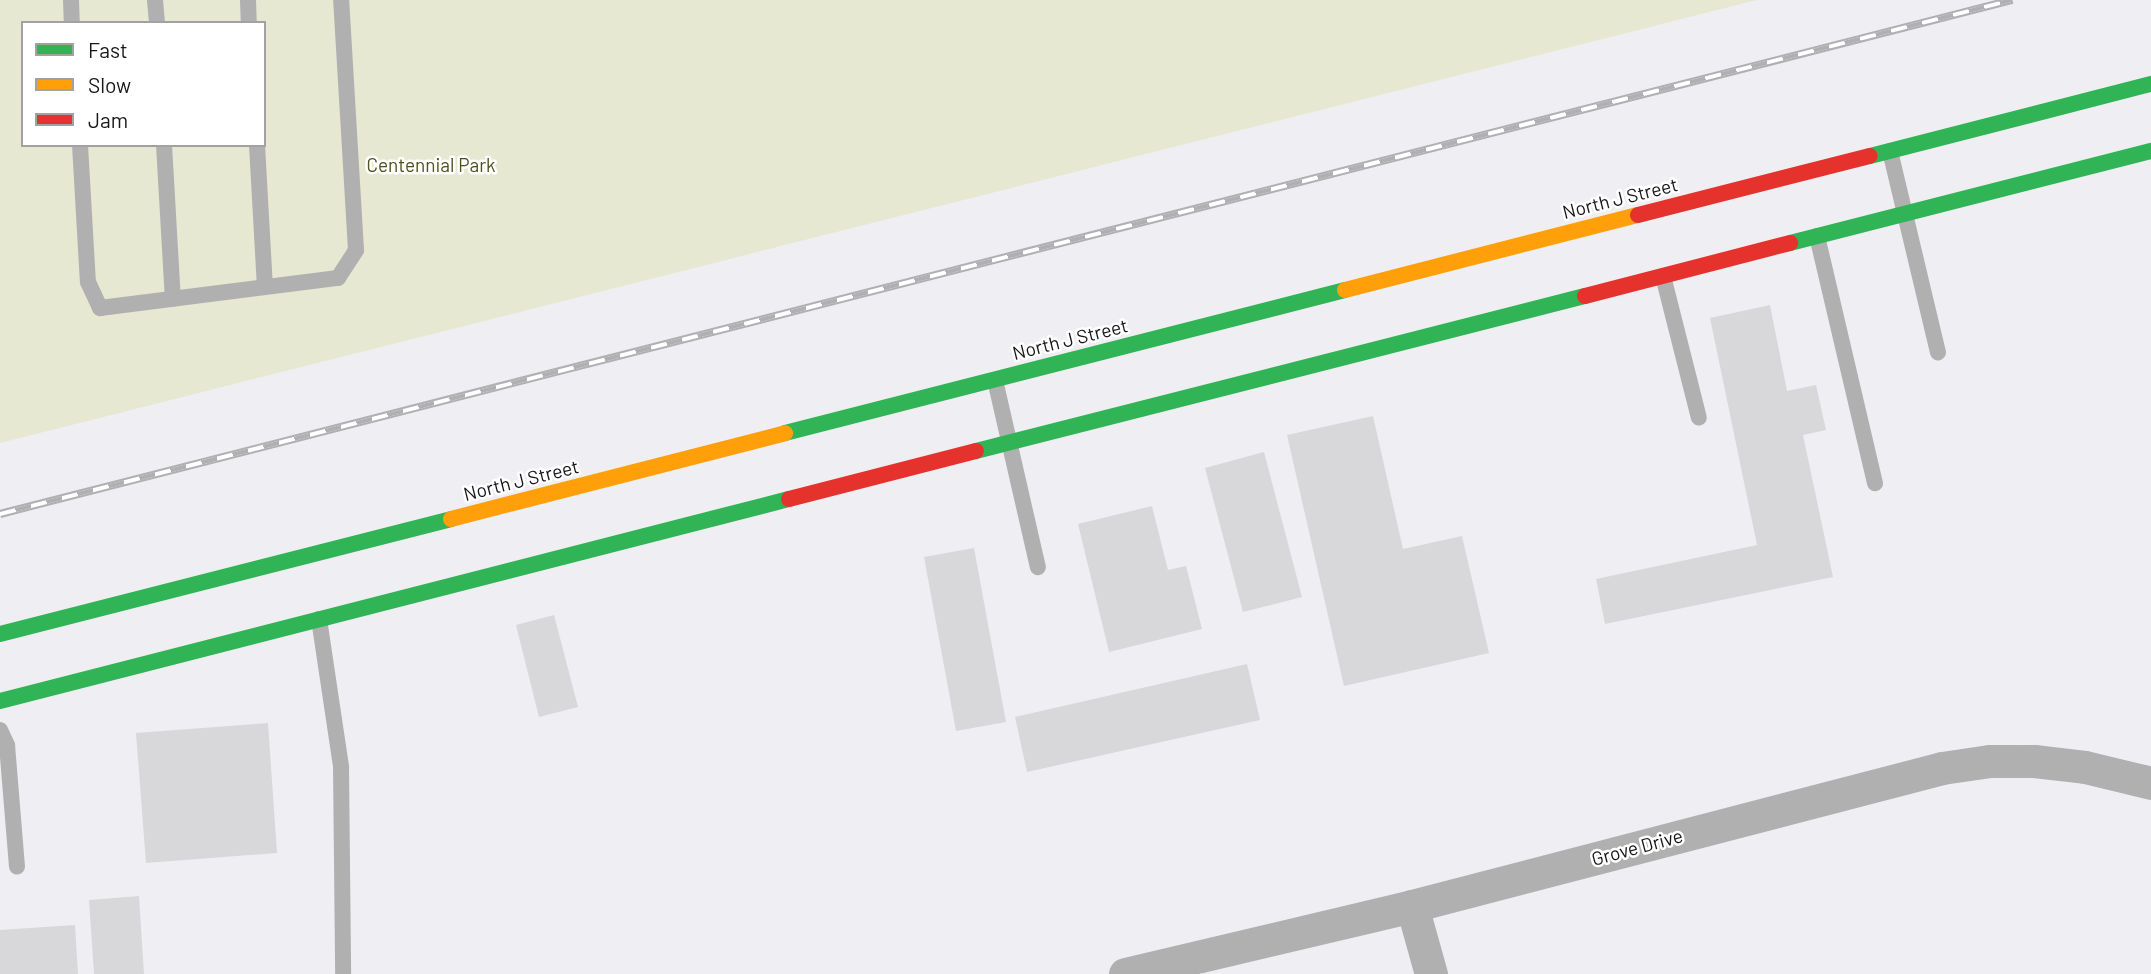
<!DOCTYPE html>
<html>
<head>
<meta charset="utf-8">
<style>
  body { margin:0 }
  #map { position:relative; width:2151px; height:974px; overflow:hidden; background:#efeff3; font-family:Barlow,sans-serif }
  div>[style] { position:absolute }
  .green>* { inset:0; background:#e6e8d2 }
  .building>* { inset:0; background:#d8d8da }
  .lane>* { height:16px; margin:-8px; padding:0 8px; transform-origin:8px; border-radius:8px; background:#b1b0b1 }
  .street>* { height:33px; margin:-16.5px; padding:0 16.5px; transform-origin:16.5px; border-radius:16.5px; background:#b1b0b1 }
  .fast>* { height:16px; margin:-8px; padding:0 8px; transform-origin:8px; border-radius:8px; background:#30b455 }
  .slow>* { height:16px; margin:-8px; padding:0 8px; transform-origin:8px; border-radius:8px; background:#ff9f0a }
  .jam>* { height:16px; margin:-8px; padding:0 8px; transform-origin:8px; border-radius:8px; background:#e5322d }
  .rail>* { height:8px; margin-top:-4px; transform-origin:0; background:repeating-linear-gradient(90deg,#fff 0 16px,#b0b0b2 0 32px); box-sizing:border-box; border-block:2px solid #b0b0b2 }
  span { translate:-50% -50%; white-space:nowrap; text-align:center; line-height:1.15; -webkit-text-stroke:5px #fff; paint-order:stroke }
  .park-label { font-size:19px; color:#4d511c }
  .street-label { font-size:19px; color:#17171a }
  .legend { position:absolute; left:21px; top:21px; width:245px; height:126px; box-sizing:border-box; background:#fff; border:2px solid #a2a2a3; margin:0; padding:9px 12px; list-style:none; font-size:21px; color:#17171a }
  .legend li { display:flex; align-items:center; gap:14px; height:35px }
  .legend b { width:35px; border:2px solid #a2a2a3 }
</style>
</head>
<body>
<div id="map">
  <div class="green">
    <i style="clip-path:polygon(evenodd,0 0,1757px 0,0 443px,0 0,23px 23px,264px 23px,264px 145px,23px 145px,23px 23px)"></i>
  </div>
  <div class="building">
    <i style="clip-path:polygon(1770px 305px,1787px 391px,1816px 385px,1826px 430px,1803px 435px,1833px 577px,1605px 624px,1596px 579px,1757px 545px,1710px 318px)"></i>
    <i style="clip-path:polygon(1373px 416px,1403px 549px,1462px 536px,1489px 653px,1344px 686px,1287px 435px)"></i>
    <i style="clip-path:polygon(1264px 452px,1302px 597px,1243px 612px,1205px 468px)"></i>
    <i style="clip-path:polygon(1152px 506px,1168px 570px,1186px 566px,1202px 629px,1109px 652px,1078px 524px)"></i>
    <i style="clip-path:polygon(974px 548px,1006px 722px,956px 731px,924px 557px)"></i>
    <i style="clip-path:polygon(554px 615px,578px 707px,539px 717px,516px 625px)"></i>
    <i style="clip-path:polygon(1247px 664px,1260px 720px,1027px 772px,1015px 717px)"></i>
    <i style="clip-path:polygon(268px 723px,277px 853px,146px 863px,136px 733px)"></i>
    <i style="clip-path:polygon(139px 896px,144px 974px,94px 974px,89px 900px)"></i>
    <i style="clip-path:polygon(75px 925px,78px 974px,0 974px,0 930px)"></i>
  </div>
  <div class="lane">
    <i style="left:71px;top:0;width:23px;rotate:88deg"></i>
    <i style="left:155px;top:0;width:23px;rotate:85deg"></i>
    <i style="left:248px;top:0;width:23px;rotate:88deg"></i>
    <i style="left:80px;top:145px;width:137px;rotate:86.7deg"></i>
    <i style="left:88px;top:282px;width:29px;rotate:65deg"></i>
    <i style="left:100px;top:308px;width:240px;rotate:-7.2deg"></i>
    <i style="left:338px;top:278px;width:33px;rotate:-57deg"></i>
    <i style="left:356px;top:250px;width:250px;rotate:-93.4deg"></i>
    <i style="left:164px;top:145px;width:154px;rotate:86.7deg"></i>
    <i style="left:257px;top:145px;width:142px;rotate:86.8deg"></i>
    <i style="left:1890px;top:151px;width:207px;rotate:76.6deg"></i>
    <i style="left:1817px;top:236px;width:254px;rotate:76.8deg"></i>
    <i style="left:1663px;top:276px;width:146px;rotate:75.8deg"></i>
    <i style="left:995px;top:380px;width:192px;rotate:77.1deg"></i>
    <i style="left:319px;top:619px;width:150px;rotate:81.5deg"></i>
    <i style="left:341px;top:767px;width:207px;rotate:89.4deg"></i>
    <i style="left:0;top:730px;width:17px;rotate:65deg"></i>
    <i style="left:7px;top:745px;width:122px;rotate:85.3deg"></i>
  </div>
  <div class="street">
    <i style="left:1412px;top:906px;width:71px;rotate:74.4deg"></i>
    <i style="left:1125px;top:974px;width:295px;rotate:-13.3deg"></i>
    <i style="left:1412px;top:906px;width:548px;rotate:-14.59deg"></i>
    <i style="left:1942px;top:768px;width:49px;rotate:-8.3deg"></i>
    <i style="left:1990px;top:761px;width:44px"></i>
    <i style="left:2034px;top:761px;width:51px;rotate:6.7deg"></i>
    <i style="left:2085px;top:767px;width:68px;rotate:13.6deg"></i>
  </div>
  <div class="fast">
    <i style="left:1870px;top:156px;width:290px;rotate:-14.4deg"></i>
    <i style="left:1790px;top:243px;width:373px;rotate:-14.3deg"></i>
    <i style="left:785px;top:433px;width:578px;rotate:-14.32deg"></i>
    <i style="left:976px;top:451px;width:628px;rotate:-14.28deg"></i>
    <i style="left:0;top:634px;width:465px;rotate:-14.3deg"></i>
    <i style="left:0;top:701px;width:814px;rotate:-14.36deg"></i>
  </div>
  <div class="slow">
    <i style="left:1345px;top:290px;width:302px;rotate:-14.4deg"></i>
    <i style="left:451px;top:519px;width:345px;rotate:-14.4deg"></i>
  </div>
  <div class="jam">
    <i style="left:1638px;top:215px;width:239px;rotate:-14.3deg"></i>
    <i style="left:1585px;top:296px;width:212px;rotate:-14.5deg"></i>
    <i style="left:789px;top:499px;width:193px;rotate:-14.4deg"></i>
  </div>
  <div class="rail">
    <i style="left:0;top:514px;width:2077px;rotate:-14.33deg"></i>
  </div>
  <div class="park-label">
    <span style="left:431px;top:165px">Centennial Park</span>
  </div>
  <div class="street-label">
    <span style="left:1620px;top:198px;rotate:-14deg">North J Street</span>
    <span style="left:1070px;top:339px;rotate:-14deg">North J Street</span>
    <span style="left:521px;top:480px;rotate:-14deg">North J Street</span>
    <span style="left:1637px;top:847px;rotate:-15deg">Grove Drive</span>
  </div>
  <ul class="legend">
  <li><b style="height:9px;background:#30b455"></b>Fast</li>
  <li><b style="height:9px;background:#ff9f0a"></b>Slow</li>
  <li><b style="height:9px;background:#e5322d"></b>Jam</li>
  </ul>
</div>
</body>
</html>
